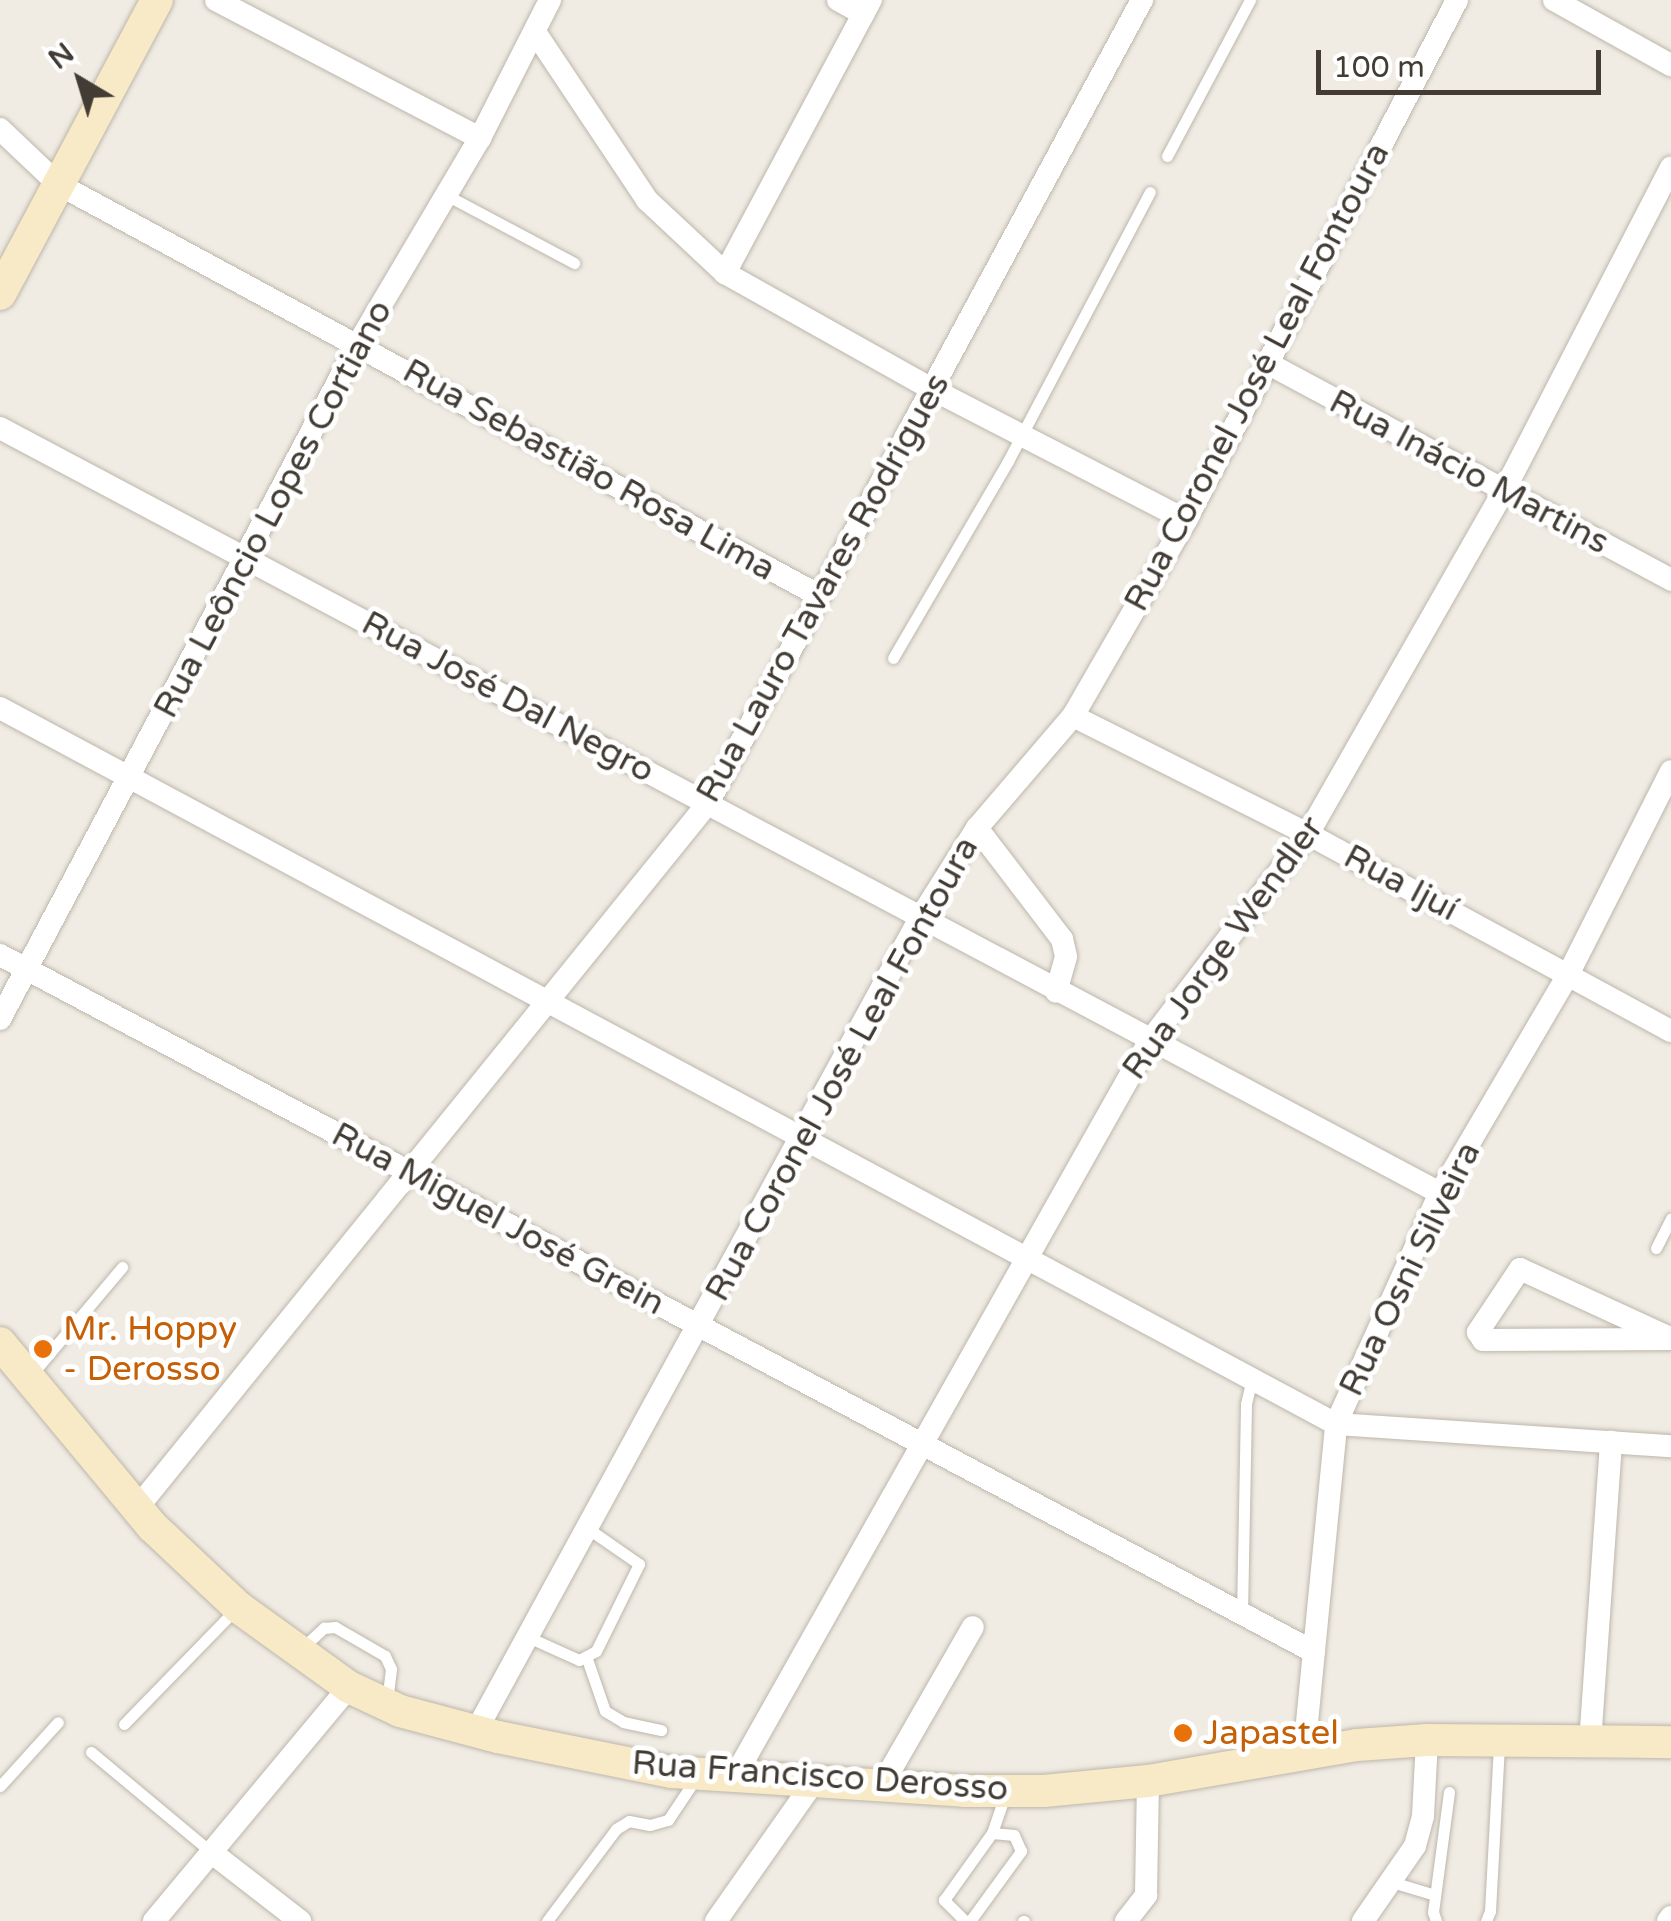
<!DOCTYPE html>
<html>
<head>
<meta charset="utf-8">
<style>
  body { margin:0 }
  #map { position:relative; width:1671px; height:1921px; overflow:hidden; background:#f0ece4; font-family:"Varela Round",sans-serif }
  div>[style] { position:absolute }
  .roads { filter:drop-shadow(0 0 2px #bdb6ab) drop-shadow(0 0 2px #bdb6ab) }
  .service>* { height:11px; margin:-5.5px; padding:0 5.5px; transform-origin:5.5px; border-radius:5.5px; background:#fff }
  .minor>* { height:22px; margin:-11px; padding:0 11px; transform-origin:11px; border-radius:11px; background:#fff }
  .secondary>* { height:32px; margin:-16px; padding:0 16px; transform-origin:16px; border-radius:16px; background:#f8eac6 }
  .dots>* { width:28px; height:28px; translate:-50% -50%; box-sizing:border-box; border:5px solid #fff; border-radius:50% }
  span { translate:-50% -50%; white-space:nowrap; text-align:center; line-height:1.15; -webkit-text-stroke:10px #fff; paint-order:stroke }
  .street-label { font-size:35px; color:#423c35 }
  .food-label { font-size:35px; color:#c56008 }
  .left { translate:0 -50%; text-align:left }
  .north { position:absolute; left:30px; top:30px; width:100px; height:100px; -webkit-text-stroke:8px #fff; paint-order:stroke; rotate:322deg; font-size:28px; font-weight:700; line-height:40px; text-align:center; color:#423c35 }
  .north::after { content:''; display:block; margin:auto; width:35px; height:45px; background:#423c35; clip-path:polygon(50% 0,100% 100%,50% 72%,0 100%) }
  .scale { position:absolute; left:1316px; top:50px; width:285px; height:45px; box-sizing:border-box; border:5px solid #423c35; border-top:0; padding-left:12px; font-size:30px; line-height:35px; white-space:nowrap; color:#423c35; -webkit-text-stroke:8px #fff; paint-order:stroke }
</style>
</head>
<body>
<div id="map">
  <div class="roads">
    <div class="service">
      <i style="left:1167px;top:156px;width:177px;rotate:-62deg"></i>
      <i style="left:448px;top:196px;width:143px;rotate:28deg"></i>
      <i style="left:893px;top:658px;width:228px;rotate:-59.7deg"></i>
      <i style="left:1008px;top:461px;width:304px;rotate:-62.2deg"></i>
      <i style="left:1656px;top:1248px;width:33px;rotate:-63deg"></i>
      <i style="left:32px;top:1374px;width:140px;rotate:-49.9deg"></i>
      <i style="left:1242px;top:1614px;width:210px;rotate:-88.9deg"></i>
      <i style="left:1246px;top:1404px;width:26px;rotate:-77deg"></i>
      <i style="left:528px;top:1637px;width:56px;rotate:24.3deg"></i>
      <i style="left:579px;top:1660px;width:19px;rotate:-28deg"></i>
      <i style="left:596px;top:1651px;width:97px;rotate:-63.7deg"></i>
      <i style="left:639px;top:1564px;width:63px;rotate:-145.3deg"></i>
      <i style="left:300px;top:1650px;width:33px;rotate:-43deg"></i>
      <i style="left:324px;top:1628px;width:11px;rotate:-5deg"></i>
      <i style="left:335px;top:1627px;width:58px;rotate:30.1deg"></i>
      <i style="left:385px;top:1656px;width:14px;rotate:65deg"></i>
      <i style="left:391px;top:1669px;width:31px;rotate:97deg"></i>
      <i style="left:587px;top:1659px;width:55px;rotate:70.9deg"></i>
      <i style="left:605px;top:1711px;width:21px;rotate:31deg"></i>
      <i style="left:623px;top:1722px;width:39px;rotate:12deg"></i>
      <i style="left:124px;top:1724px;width:159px;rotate:-45.8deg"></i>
      <i style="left:91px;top:1752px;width:156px;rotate:39.8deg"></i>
      <i style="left:0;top:1786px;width:86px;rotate:-47.8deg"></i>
      <i style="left:1392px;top:1882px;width:45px;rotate:16.8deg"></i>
      <i style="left:547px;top:1921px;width:115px;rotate:-53.1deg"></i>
      <i style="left:616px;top:1829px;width:15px;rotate:-32deg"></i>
      <i style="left:629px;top:1821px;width:21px;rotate:11deg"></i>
      <i style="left:650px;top:1825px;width:19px;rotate:-16deg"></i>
      <i style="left:668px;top:1820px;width:50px;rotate:-56.3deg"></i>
      <i style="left:965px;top:1921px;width:30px;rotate:-135deg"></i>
      <i style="left:944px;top:1900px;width:82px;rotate:-54.4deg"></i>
      <i style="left:992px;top:1833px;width:40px;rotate:-71.1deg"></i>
      <i style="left:970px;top:1921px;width:87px;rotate:-53.9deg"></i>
      <i style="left:1021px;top:1851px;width:17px;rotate:-114deg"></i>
      <i style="left:1014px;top:1835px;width:22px;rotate:-175deg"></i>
      <i style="left:1023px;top:1921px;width:1px"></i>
      <i style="left:1436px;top:1921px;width:9px;rotate:-108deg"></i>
      <i style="left:1433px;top:1912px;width:121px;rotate:-82.4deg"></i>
      <i style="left:1486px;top:1921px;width:11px;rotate:-68deg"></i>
      <i style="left:1490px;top:1911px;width:165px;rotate:-86.9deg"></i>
    </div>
    <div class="minor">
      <i style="left:216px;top:0;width:298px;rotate:27.6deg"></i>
      <i style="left:838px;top:0;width:29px;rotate:29deg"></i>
      <i style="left:1554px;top:0;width:134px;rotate:29.1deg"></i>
      <i style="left:535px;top:32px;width:202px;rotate:56.3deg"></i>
      <i style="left:647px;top:200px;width:107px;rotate:43.1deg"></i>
      <i style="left:725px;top:273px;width:237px;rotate:29.3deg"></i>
      <i style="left:932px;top:389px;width:286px;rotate:27.3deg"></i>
      <i style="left:0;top:129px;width:80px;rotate:43.5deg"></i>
      <i style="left:58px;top:184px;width:866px;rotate:28.4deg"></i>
      <i style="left:725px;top:273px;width:310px;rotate:-61.9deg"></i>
      <i style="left:1267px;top:363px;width:459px;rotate:28.2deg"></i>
      <i style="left:0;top:428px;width:1631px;rotate:27.98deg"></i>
      <i style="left:0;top:708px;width:1516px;rotate:28.19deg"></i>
      <i style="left:1336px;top:1424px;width:336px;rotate:3.8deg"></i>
      <i style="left:1073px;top:716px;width:263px;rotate:26.7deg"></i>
      <i style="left:1308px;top:834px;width:413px;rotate:28.5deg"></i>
      <i style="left:977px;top:828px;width:140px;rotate:52.6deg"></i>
      <i style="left:1062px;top:939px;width:18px;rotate:77deg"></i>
      <i style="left:1066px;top:957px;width:36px;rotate:106deg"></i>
      <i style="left:0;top:955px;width:1487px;rotate:27.94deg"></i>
      <i style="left:0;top:1019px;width:764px;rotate:-62.06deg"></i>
      <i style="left:358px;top:344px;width:239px;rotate:-59.4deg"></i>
      <i style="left:480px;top:138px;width:155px;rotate:-63.1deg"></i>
      <i style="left:1670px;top:1338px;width:165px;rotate:-155.3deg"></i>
      <i style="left:1520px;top:1269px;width:76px;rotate:123.7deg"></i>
      <i style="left:1478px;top:1332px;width:9px;rotate:58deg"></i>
      <i style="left:1483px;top:1340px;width:188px;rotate:-0.3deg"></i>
      <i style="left:138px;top:1507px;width:906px;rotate:-51deg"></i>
      <i style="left:708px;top:803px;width:913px;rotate:-61.61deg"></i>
      <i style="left:476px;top:1731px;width:926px;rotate:-61.36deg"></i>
      <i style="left:920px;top:918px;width:107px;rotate:-57.7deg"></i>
      <i style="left:977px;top:828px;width:148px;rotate:-49.4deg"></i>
      <i style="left:1073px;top:716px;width:226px;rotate:-60deg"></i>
      <i style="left:1186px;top:520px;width:586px;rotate:-62.47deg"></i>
      <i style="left:1590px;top:1743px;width:302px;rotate:-86deg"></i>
      <i style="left:1304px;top:1753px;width:331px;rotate:-84.4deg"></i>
      <i style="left:1336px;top:1424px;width:253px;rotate:-65.8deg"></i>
      <i style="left:1440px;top:1193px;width:255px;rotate:-59.6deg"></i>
      <i style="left:1569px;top:973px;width:226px;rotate:-63.2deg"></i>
      <i style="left:735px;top:1776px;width:843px;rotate:-60.58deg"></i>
      <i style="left:1149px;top:1042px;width:262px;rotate:-52.6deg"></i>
      <i style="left:1308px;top:834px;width:395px;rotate:-60.3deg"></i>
      <i style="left:1504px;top:491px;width:364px;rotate:-62.7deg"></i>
      <i style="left:882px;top:1785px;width:182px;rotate:-60.1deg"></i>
      <i style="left:211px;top:1852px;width:113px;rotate:37.8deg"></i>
      <i style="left:154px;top:1921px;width:305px;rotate:-50.2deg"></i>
      <i style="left:716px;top:1921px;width:172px;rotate:-54.9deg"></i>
      <i style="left:1126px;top:1921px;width:33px;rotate:-52deg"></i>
      <i style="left:1146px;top:1895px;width:114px;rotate:-89deg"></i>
      <i style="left:1363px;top:1921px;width:91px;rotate:-55.3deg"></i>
      <i style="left:1415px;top:1846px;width:31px;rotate:-75deg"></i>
      <i style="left:1423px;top:1816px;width:76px;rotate:-87deg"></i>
      <i style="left:1668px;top:1921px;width:5px;rotate:-53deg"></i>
    </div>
    <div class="secondary">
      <i style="left:0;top:294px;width:333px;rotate:-61.9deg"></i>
      <i style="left:0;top:1343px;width:239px;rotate:50.3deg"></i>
      <i style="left:153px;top:1527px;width:117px;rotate:43.3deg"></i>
      <i style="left:238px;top:1607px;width:137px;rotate:35.8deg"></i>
      <i style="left:349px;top:1687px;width:56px;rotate:25.2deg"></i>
      <i style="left:400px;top:1711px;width:101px;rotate:14.9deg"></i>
      <i style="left:498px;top:1737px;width:177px;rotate:11.4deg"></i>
      <i style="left:672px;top:1772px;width:293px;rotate:3.7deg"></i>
      <i style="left:964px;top:1791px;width:80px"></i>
      <i style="left:1044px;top:1791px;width:104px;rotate:-5.5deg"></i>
      <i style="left:1148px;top:1781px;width:212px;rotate:-9.8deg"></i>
      <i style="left:1357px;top:1745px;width:70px;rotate:-4.1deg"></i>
      <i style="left:1427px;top:1740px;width:244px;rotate:0.5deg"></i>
    </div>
  </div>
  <div class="dots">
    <i style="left:43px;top:1349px;background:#e8710a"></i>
    <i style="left:1183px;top:1733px;background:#e8710a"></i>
  </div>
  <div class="street-label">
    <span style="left:1257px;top:377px;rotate:-62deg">Rua Coronel José Leal Fontoura</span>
    <span style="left:589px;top:470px;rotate:29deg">Rua Sebastião Rosa Lima</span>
    <span style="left:1469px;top:472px;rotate:28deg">Rua Inácio Martins</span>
    <span style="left:273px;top:509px;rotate:-62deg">Rua Leôncio Lopes Cortiano</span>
    <span style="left:823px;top:588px;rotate:-61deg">Rua Lauro Tavares Rodrigues</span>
    <span style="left:508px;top:697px;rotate:28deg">Rua José Dal Negro</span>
    <span style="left:1401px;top:883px;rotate:28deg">Rua Ijuí</span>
    <span style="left:1223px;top:948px;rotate:-54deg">Rua Jorge Wendler</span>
    <span style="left:842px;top:1069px;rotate:-61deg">Rua Coronel José Leal Fontoura</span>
    <span style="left:498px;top:1219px;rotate:28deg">Rua Miguel José Grein</span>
    <span style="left:1410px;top:1269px;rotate:-64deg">Rua Osni Silveira</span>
    <span style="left:820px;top:1776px;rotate:4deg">Rua Francisco Derosso</span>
  </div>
  <div class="food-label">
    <span class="left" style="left:63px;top:1349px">Mr. Hoppy<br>- Derosso</span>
    <span class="left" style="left:1203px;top:1733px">Japastel</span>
  </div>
  <div class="north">N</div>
  <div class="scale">100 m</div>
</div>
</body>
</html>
